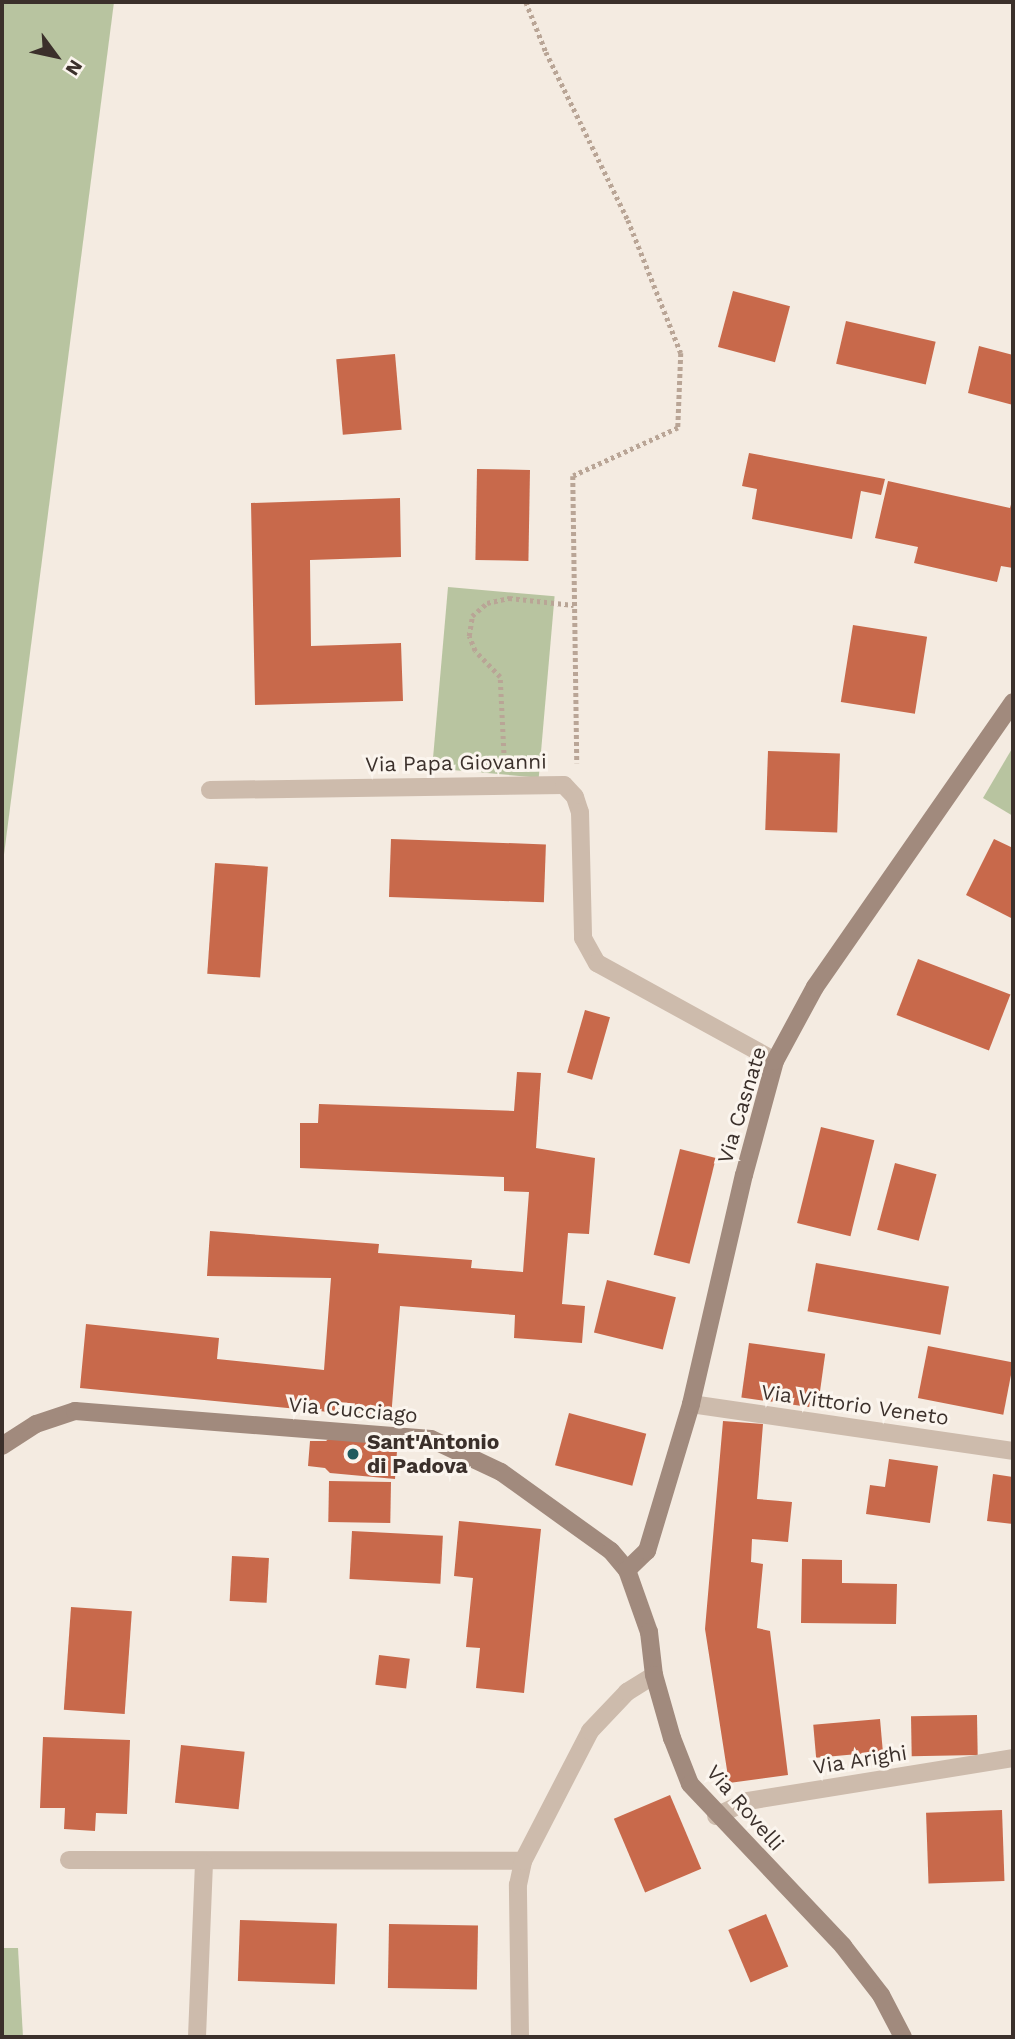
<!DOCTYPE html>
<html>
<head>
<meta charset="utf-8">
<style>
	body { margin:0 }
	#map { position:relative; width:1015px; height:2039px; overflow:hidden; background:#f4ebe1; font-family:"Work Sans",sans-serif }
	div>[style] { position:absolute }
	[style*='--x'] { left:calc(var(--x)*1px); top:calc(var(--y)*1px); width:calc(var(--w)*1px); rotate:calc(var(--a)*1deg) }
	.green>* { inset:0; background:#b8c4a0; transform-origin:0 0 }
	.building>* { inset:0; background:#c8694b; transform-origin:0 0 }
	.path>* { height:4.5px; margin-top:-2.25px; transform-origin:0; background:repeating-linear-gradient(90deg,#b9a596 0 3.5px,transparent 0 7px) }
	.street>* { height:18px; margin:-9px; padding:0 9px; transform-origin:9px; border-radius:9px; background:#cdbbac }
	.secondary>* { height:18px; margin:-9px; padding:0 9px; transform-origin:9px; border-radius:9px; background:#a18a7d }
	.dots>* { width:19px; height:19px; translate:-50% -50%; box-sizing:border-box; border:4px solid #fbf5ee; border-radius:50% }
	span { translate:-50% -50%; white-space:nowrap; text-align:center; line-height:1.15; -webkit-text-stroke:6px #fbf5ee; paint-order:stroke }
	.street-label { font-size:21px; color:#3b302b }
	.poi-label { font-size:21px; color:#3b302b; font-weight:700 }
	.left { translate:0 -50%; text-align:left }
	.frame { position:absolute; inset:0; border:4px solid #3b302b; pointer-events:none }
	.north { position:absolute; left:21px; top:21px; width:70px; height:70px; -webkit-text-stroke:5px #fbf5ee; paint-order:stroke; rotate:123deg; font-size:19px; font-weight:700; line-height:28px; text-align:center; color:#3b302b }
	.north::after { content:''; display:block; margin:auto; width:24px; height:32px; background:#3b302b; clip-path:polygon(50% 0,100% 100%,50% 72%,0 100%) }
</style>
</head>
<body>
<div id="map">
	<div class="green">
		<div style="clip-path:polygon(2px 2px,114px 2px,2px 870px)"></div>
		<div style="left:448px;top:587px;width:107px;height:182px;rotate:5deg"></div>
		<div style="clip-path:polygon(1013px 747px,1013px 816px,983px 798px)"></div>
		<div style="clip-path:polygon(2px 1948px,18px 1948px,23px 2037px,2px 2037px)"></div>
	</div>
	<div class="building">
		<div style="left:733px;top:291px;width:59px;height:58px;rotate:15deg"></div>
		<div style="left:846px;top:321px;width:92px;height:44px;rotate:13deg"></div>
		<div style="clip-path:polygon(979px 346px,1013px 355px,1013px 405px,968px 393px)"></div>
		<div style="left:395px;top:354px;width:76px;height:59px;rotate:85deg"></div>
		<div style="clip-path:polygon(749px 453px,885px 479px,881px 495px,861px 491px,852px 539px,752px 519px,757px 489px,742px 486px)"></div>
		<div style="left:477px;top:469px;width:53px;height:91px;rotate:1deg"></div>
		<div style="clip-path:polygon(888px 481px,1010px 508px,1013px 497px,1013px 568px,1001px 566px,997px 582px,914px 563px,918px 547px,875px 538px)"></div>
		<div style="clip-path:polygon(400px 498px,401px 557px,310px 560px,311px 646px,401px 643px,403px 701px,255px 705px,251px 503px)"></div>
		<div style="left:853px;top:625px;width:75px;height:78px;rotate:9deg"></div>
		<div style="left:768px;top:751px;width:72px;height:79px;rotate:2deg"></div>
		<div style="left:391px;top:839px;width:155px;height:58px;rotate:2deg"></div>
		<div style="clip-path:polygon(994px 839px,1013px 848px,1013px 919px,966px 895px)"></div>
		<div style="left:215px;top:863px;width:53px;height:111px;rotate:4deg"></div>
		<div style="left:918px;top:959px;width:99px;height:60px;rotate:21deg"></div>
		<div style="left:585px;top:1010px;width:26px;height:65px;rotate:16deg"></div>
		<div style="clip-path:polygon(517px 1072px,541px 1073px,536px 1148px,595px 1158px,589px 1234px,568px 1233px,562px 1304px,585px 1306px,582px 1343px,514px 1338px,515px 1315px,400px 1306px,391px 1418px,80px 1388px,86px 1324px,219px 1338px,217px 1359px,324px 1370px,331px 1278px,207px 1276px,210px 1231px,379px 1244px,378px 1253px,472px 1260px,471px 1268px,523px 1272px,529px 1192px,504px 1191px,504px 1177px,300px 1168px,300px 1123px,318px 1123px,319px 1104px,514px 1111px)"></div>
		<div style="left:821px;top:1127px;width:55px;height:99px;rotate:14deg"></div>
		<div style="left:680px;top:1149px;width:37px;height:109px;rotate:14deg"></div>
		<div style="left:895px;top:1163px;width:43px;height:69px;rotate:15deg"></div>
		<div style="left:816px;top:1263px;width:135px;height:49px;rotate:10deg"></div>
		<div style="left:607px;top:1280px;width:71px;height:54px;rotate:14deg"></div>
		<div style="left:749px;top:1343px;width:77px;height:55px;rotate:8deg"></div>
		<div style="left:928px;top:1346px;width:87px;height:53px;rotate:11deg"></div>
		<div style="left:569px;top:1413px;width:80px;height:54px;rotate:15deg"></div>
		<div style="clip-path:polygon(723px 1421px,763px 1424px,757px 1499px,792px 1502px,788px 1542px,752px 1539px,751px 1562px,763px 1564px,757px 1628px,770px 1631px,788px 1775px,729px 1783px,705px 1629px)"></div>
		<div style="clip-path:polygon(336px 1433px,398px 1437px,395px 1479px,330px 1473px,325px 1468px,308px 1466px,310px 1441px,326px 1441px)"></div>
		<div style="clip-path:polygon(889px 1459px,938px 1466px,930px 1523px,866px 1514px,870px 1485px,885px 1487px)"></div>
		<div style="clip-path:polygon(993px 1474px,1013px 1477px,1013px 1524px,987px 1521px)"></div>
		<div style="left:329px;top:1481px;width:62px;height:41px;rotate:1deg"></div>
		<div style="clip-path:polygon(459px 1521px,541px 1529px,524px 1693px,476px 1688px,480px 1648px,466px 1647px,473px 1578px,454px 1576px)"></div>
		<div style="left:352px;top:1531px;width:91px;height:48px;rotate:3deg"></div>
		<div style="left:232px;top:1556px;width:37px;height:45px;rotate:3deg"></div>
		<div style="clip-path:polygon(802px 1559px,842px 1560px,842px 1583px,897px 1584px,896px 1624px,801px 1623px)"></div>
		<div style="left:71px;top:1607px;width:61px;height:103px;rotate:4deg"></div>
		<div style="left:379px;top:1655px;width:31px;height:30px;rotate:7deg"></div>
		<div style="left:977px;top:1715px;width:40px;height:66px;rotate:89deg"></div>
		<div style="left:880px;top:1719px;width:33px;height:67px;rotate:85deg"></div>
		<div style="clip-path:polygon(43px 1737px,130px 1740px,127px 1814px,96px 1813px,95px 1831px,64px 1829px,65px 1808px,40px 1808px)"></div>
		<div style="left:181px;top:1745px;width:64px;height:58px;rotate:6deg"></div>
		<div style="left:670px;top:1795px;width:80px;height:61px;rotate:67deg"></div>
		<div style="left:1002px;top:1810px;width:71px;height:76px;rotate:88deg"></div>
		<div style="left:766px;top:1914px;width:57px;height:41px;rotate:67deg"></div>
		<div style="left:240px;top:1920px;width:97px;height:61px;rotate:2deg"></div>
		<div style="left:389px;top:1924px;width:89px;height:64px;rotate:1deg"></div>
	</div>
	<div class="path">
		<div style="--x:526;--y:2;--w:54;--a:68.2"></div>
		<div style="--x:546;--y:52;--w:187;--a:64"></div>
		<div style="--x:628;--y:220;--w:143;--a:68.3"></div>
		<div style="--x:681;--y:353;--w:75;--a:92.3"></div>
		<div style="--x:678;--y:428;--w:115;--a:155.4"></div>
		<div style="--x:573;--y:476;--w:287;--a:89.2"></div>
		<div style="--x:504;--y:760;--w:83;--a:-92.8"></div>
		<div style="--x:500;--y:677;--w:36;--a:-134"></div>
		<div style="--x:475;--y:651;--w:16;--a:-112"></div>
		<div style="--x:469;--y:636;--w:20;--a:-81"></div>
		<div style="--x:472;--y:616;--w:20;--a:-41"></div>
		<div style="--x:487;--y:603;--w:23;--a:-13"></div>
		<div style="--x:509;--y:598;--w:65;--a:6.1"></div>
	</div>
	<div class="street">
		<div style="--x:210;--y:790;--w:354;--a:-0.8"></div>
		<div style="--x:564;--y:785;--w:16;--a:47"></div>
		<div style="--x:575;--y:797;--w:16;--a:72"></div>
		<div style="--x:580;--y:812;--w:126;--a:88.6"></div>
		<div style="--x:583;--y:938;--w:29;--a:61"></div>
		<div style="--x:597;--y:963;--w:203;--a:28.8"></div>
		<div style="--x:691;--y:1404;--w:325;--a:8.3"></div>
		<div style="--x:716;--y:1816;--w:35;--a:-25"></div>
		<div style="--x:748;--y:1801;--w:268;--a:-9.2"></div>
		<div style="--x:69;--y:1860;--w:454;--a:0.1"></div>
		<div style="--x:197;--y:2037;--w:174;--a:-87.7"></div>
		<div style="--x:520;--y:2037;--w:152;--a:-90.8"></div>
		<div style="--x:518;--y:1885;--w:25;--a:-78"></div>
		<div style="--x:523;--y:1861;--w:146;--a:-62.7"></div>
		<div style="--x:590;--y:1731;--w:54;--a:-46.5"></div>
		<div style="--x:627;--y:1692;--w:32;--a:-32"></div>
	</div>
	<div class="secondary">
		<div style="--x:2;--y:1446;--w:40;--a:-32.9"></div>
		<div style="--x:36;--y:1424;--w:41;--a:-18.4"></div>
		<div style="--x:75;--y:1411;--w:357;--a:4.5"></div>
		<div style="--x:431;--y:1439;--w:77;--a:25.2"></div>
		<div style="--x:501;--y:1472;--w:135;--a:35.7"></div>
		<div style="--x:611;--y:1551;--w:25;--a:50"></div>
		<div style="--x:627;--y:1570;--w:66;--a:70.5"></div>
		<div style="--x:649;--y:1632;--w:43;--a:83.4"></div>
		<div style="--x:654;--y:1675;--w:66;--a:74.1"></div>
		<div style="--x:672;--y:1738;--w:49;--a:68.6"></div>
		<div style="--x:690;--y:1784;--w:223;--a:46.6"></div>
		<div style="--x:843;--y:1946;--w:62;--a:52.2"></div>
		<div style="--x:881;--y:1995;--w:47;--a:62.4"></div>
		<div style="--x:627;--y:1570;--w:28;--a:-44"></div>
		<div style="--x:647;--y:1551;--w:153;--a:-73.3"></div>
		<div style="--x:691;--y:1404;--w:235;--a:-77"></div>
		<div style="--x:744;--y:1175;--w:118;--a:-74.8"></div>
		<div style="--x:775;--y:1061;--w:84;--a:-61.6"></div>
		<div style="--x:815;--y:987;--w:347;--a:-55.2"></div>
	</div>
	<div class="dots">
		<div style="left:353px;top:1454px;background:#1f5a5e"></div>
	</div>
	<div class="street-label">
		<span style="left:456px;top:763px;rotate:-1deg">Via Papa Giovanni</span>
		<span style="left:742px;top:1105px;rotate:-73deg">Via Casnate</span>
		<span style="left:855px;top:1405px;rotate:8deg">Via Vittorio Veneto</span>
		<span style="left:353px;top:1410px;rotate:5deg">Via Cucciago</span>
		<span style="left:860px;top:1760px;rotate:-9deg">Via Arighi</span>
		<span style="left:745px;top:1808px;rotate:49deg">Via Rovelli</span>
	</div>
	<div class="poi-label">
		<span class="left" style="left:367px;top:1454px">Sant'Antonio<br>di Padova</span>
	</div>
	<div class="frame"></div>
	<div class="north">N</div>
</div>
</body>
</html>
